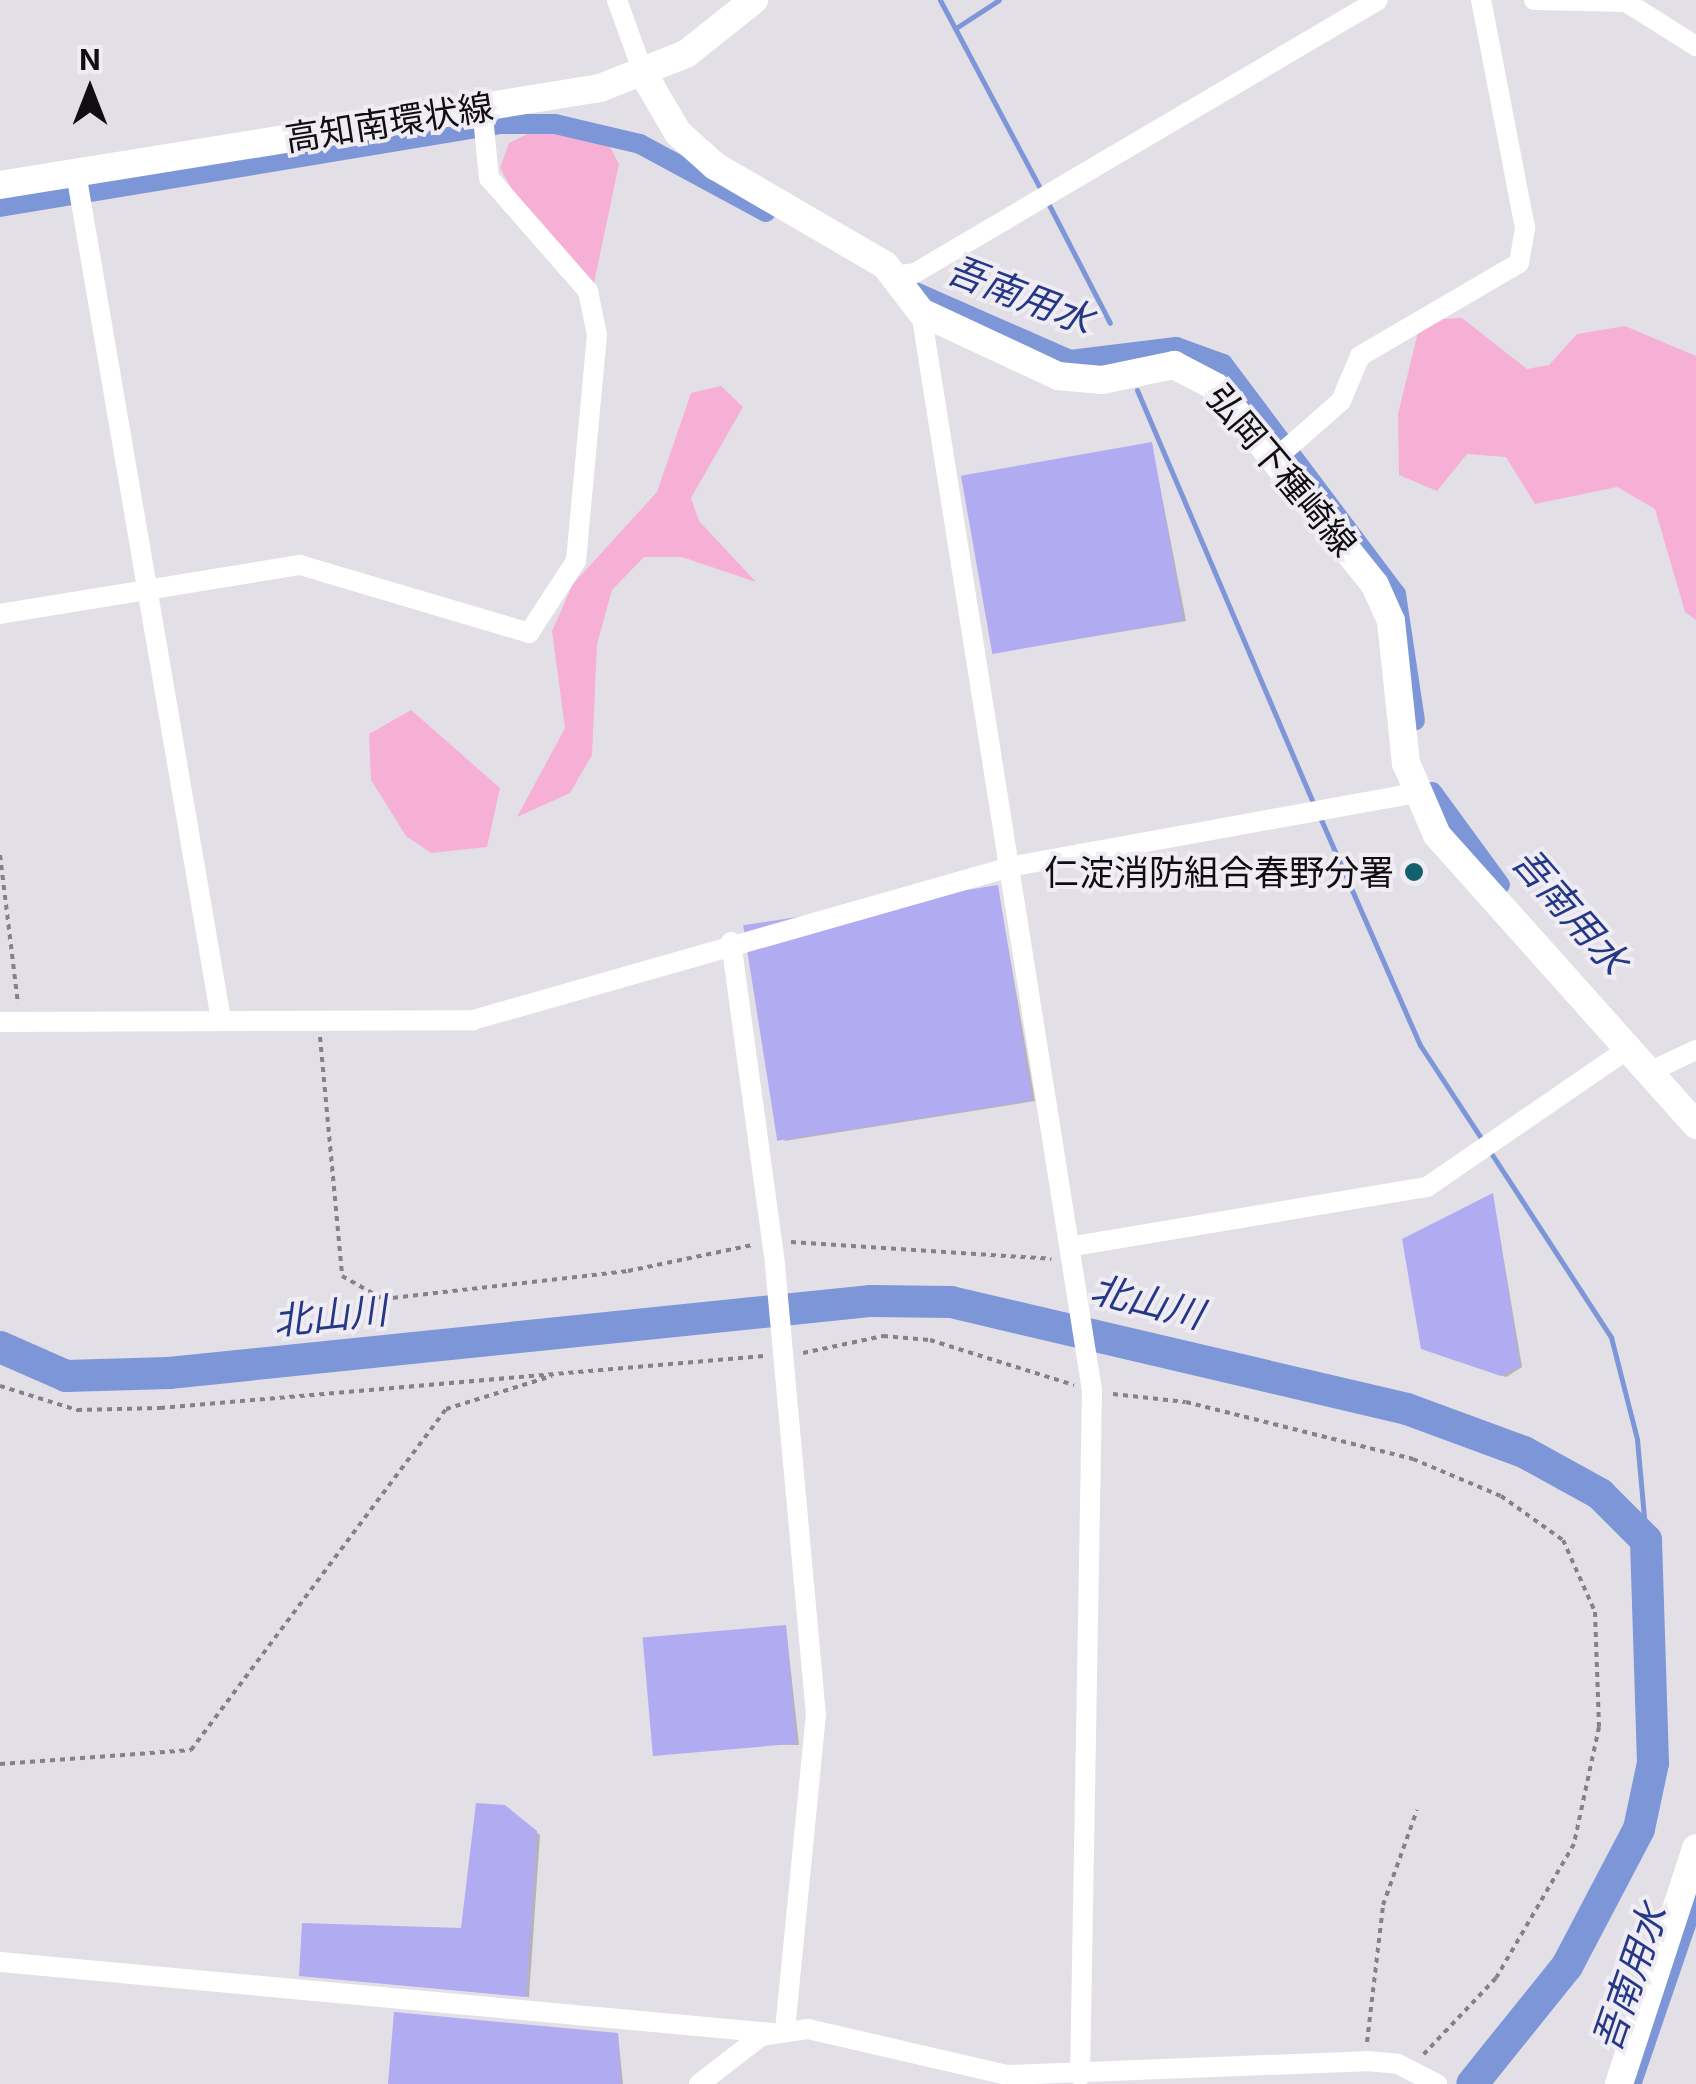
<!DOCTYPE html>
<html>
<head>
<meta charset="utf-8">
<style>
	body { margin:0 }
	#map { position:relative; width:1696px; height:2084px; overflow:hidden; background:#e3dfe7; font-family:Inter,"Noto Sans JP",sans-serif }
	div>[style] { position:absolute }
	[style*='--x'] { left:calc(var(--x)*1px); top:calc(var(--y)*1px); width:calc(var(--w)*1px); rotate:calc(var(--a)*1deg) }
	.green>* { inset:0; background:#f6b0d5 }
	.shadow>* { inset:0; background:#0003 }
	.stream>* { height:5px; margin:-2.5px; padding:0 2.5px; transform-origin:2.5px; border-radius:2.5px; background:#7d96d8 }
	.canal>* { height:20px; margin:-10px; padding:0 10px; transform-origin:10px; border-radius:10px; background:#7d96d8 }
	.river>* { height:32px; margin:-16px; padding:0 16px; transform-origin:16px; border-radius:16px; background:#7d96d8 }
	.building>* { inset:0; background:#b1abf2; transform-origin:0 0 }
	.path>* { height:4px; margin-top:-2px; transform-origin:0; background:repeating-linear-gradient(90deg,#848187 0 5px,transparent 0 10px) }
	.minor>* { height:20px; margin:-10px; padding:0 10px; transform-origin:10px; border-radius:10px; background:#fff }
	.major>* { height:28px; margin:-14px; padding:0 14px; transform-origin:14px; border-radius:14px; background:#fff }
	.dots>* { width:28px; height:28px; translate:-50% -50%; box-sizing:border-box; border:5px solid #f0ecf4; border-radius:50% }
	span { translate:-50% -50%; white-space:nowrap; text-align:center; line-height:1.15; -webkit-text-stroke:8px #f0ecf4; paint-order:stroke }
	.street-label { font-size:35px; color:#100e11 }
	.poi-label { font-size:35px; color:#100e11 }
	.right { translate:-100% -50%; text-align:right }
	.water-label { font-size:38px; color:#243886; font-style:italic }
	.north { position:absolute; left:40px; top:40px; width:100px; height:100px; -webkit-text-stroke:8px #f0ecf4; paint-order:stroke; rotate:0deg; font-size:28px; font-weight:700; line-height:40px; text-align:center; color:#100e11 }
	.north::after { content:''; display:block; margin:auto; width:35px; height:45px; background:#100e11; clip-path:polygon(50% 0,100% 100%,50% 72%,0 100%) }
</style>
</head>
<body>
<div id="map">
	<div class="green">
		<div style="clip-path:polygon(549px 123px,603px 134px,619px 164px,594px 283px,534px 229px,500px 168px,509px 143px)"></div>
		<div style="clip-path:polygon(1462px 318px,1527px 369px,1549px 365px,1577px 334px,1625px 326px,1696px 356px,1696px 620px,1685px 612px,1655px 509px,1617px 487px,1535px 504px,1506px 457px,1467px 454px,1437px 491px,1399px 475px,1398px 414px,1421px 320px)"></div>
		<div style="clip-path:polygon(721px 386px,743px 407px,691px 498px,699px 521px,756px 582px,682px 557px,644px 557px,612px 590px,597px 644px,592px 755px,570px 793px,517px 817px,565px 728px,552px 631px,573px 584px,657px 492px,691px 393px)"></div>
		<div style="clip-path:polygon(411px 710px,500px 788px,487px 847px,431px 853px,406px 836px,371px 780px,369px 734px)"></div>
	</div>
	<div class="shadow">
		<div style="clip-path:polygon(1152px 445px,1186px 621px,993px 653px)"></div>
		<div style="clip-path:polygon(998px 888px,1035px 1101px,784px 1141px)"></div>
		<div style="clip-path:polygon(1493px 1196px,1522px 1367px,1506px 1377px,1428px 1350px)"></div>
		<div style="clip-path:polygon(786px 1627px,799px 1745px,656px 1742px)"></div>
		<div style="clip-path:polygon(508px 1810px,540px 1835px,529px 1997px,306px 1976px,463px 1931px)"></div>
		<div style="clip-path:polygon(618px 2035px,623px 2084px,390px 2084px)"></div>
	</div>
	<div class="stream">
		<div style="--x:940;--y:0;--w:217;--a:62"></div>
		<div style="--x:956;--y:28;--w:51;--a:-33.1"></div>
		<div style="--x:1047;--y:201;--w:137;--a:62.7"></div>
		<div style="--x:1137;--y:390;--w:451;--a:66.9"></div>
		<div style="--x:1319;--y:815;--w:251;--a:66.3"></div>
		<div style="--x:1420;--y:1045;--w:118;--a:56.7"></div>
		<div style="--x:1491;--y:1153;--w:220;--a:56.9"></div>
		<div style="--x:1611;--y:1337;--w:105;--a:75.7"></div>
		<div style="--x:1637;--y:1439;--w:101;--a:84.9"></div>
	</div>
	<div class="canal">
		<div style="--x:0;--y:207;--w:508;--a:-9.41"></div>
		<div style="--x:501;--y:124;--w:54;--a:0"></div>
		<div style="--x:555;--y:124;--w:87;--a:13.2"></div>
		<div style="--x:640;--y:144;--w:143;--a:28.4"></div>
		<div style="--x:906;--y:288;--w:179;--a:23.7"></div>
		<div style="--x:1070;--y:360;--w:107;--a:-7"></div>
		<div style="--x:1176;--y:347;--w:50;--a:19.9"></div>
		<div style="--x:1223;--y:364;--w:288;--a:53.1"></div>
		<div style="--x:1396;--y:594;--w:128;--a:81.5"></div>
		<div style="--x:1432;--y:792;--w:115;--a:53.8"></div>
		<div style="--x:1632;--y:2082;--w:198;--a:-71.1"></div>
	</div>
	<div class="river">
		<div style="--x:0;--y:1347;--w:72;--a:23.7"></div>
		<div style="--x:66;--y:1376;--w:103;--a:-1.7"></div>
		<div style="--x:169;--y:1373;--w:706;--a:-5.86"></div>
		<div style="--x:871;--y:1301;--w:80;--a:0.7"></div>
		<div style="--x:951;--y:1302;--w:468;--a:13.2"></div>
		<div style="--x:1407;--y:1409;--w:125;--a:20.2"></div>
		<div style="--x:1524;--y:1452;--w:87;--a:28.9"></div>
		<div style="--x:1600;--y:1494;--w:65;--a:45"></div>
		<div style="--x:1646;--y:1540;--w:223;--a:88.2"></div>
		<div style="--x:1653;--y:1763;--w:67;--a:102"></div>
		<div style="--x:1639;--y:1829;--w:155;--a:117.7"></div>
		<div style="--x:1567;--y:1966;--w:151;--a:128.8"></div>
	</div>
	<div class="building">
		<div style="left:1152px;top:442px;width:181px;height:194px;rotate:80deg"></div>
		<div style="left:998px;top:885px;width:218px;height:258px;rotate:81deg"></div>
		<div style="clip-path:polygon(1493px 1193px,1520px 1366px,1501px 1376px,1421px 1349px,1402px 1239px)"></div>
		<div style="left:786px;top:1625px;width:119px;height:144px;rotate:85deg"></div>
		<div style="clip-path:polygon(476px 1803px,505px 1805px,537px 1831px,526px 1997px,299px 1976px,302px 1923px,461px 1928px)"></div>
		<div style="clip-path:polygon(394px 2012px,618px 2033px,621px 2084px,388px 2084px)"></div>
	</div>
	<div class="path">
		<div style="--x:0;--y:855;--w:150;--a:83.1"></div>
		<div style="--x:320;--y:1037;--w:240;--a:84.7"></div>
		<div style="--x:342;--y:1276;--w:47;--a:29.3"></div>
		<div style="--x:383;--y:1299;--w:247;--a:-6.5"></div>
		<div style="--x:628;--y:1271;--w:127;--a:-11.8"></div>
		<div style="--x:791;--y:1242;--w:261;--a:3.7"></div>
		<div style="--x:803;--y:1353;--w:82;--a:-12"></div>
		<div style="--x:883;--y:1336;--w:47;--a:4.9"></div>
		<div style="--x:930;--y:1340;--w:151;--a:17.4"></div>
		<div style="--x:0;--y:1386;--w:81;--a:17.3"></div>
		<div style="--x:77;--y:1410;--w:83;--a:-1.4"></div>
		<div style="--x:160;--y:1408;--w:606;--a:-4.92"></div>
		<div style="--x:1113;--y:1394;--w:73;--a:6.3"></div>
		<div style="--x:1186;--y:1402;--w:234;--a:14.1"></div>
		<div style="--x:1413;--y:1459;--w:95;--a:22.8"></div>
		<div style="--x:1501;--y:1496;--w:76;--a:35.4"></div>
		<div style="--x:1563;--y:1540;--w:79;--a:66"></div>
		<div style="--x:1595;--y:1612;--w:115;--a:88"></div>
		<div style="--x:1599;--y:1727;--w:120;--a:102.1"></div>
		<div style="--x:1574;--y:1844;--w:155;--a:120.2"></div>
		<div style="--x:1496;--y:1978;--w:108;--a:133.5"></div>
		<div style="--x:0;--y:1764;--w:192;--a:-4.2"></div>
		<div style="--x:191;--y:1750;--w:426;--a:-53.2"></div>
		<div style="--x:446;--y:1409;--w:111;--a:-17.3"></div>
		<div style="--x:1367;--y:2042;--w:138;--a:-83.3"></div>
		<div style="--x:1383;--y:1905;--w:101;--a:-70.3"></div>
	</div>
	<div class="minor">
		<div style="--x:617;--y:0;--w:80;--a:70.2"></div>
		<div style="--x:1534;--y:0;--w:92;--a:1.2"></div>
		<div style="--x:1626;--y:2;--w:83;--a:32.2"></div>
		<div style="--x:76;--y:173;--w:853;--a:80.28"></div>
		<div style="--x:892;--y:276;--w:23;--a:-7"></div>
		<div style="--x:915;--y:273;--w:537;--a:-30.52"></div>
		<div style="--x:921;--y:312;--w:1092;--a:80.99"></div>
		<div style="--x:1092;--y:1391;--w:685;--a:91"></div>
		<div style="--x:1275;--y:459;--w:88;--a:-41.3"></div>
		<div style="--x:1341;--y:401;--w:49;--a:-67.1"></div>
		<div style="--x:1360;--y:356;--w:184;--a:-30.3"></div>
		<div style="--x:1519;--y:263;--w:36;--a:-80"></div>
		<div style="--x:1525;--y:228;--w:232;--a:-100.9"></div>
		<div style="--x:0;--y:614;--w:304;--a:-9.3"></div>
		<div style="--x:300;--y:565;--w:239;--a:16.5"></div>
		<div style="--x:529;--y:633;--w:86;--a:-56.9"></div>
		<div style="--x:576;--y:561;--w:227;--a:-84.7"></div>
		<div style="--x:597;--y:335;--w:45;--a:-101.6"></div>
		<div style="--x:588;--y:291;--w:150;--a:-131.2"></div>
		<div style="--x:489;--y:178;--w:71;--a:-95.6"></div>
		<div style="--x:731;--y:942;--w:326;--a:82.2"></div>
		<div style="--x:775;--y:1265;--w:451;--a:84.8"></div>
		<div style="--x:816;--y:1714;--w:319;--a:95.6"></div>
		<div style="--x:0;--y:1022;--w:473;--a:-0.2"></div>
		<div style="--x:473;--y:1020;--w:562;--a:-15.89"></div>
		<div style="--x:1014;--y:866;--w:409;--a:-10.3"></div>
		<div style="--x:1647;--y:1073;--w:54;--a:-25.1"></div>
		<div style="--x:1074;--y:1246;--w:358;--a:-9.5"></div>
		<div style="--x:1427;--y:1187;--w:240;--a:-34.5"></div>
		<div style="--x:0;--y:1962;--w:776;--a:5.25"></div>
		<div style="--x:699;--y:2084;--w:78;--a:-37.7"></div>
		<div style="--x:761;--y:2036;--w:48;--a:-8.5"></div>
		<div style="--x:808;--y:2029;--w:204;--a:13"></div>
		<div style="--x:1007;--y:2075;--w:359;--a:-2.2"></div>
		<div style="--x:1366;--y:2061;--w:32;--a:5"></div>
		<div style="--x:1398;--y:2064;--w:44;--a:27.1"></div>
	</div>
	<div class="major">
		<div style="--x:644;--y:75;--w:67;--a:59.6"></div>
		<div style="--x:678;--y:133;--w:50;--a:41.7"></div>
		<div style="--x:715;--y:166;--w:197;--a:30.2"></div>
		<div style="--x:885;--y:265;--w:59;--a:52.5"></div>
		<div style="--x:921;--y:312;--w:151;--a:25"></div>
		<div style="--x:1058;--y:376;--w:44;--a:5.2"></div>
		<div style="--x:1102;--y:380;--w:74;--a:-11.8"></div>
		<div style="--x:1174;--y:365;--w:47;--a:27.6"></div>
		<div style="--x:1216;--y:387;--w:254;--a:51.2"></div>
		<div style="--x:1375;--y:585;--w:39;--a:66"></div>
		<div style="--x:1391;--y:621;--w:143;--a:84"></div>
		<div style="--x:1406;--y:763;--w:78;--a:66.7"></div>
		<div style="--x:1437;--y:835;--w:389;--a:48.2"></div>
		<div style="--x:0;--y:185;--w:608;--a:-9.18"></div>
		<div style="--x:600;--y:88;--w:92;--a:-21.6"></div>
		<div style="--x:686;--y:54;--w:87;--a:-38.5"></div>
		<div style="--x:1619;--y:2084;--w:248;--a:-71.9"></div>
	</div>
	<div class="dots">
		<div style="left:1414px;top:872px;background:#14616c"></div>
	</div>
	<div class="street-label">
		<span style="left:389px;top:122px;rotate:-9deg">高知南環状線</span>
		<span style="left:1282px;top:470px;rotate:50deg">弘岡下種崎線</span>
	</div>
	<div class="poi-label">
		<span class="right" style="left:1394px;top:872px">仁淀消防組合春野分署</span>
	</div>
	<div class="water-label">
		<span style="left:1020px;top:295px;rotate:21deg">吾南用水</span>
		<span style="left:1570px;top:911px;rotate:49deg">吾南用水</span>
		<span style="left:1147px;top:1302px;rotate:14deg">北山川</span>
		<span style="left:330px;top:1316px;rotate:-6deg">北山川</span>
		<span style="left:1630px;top:1978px;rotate:-71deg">吾南用水</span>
	</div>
	<div class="north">N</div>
</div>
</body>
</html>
